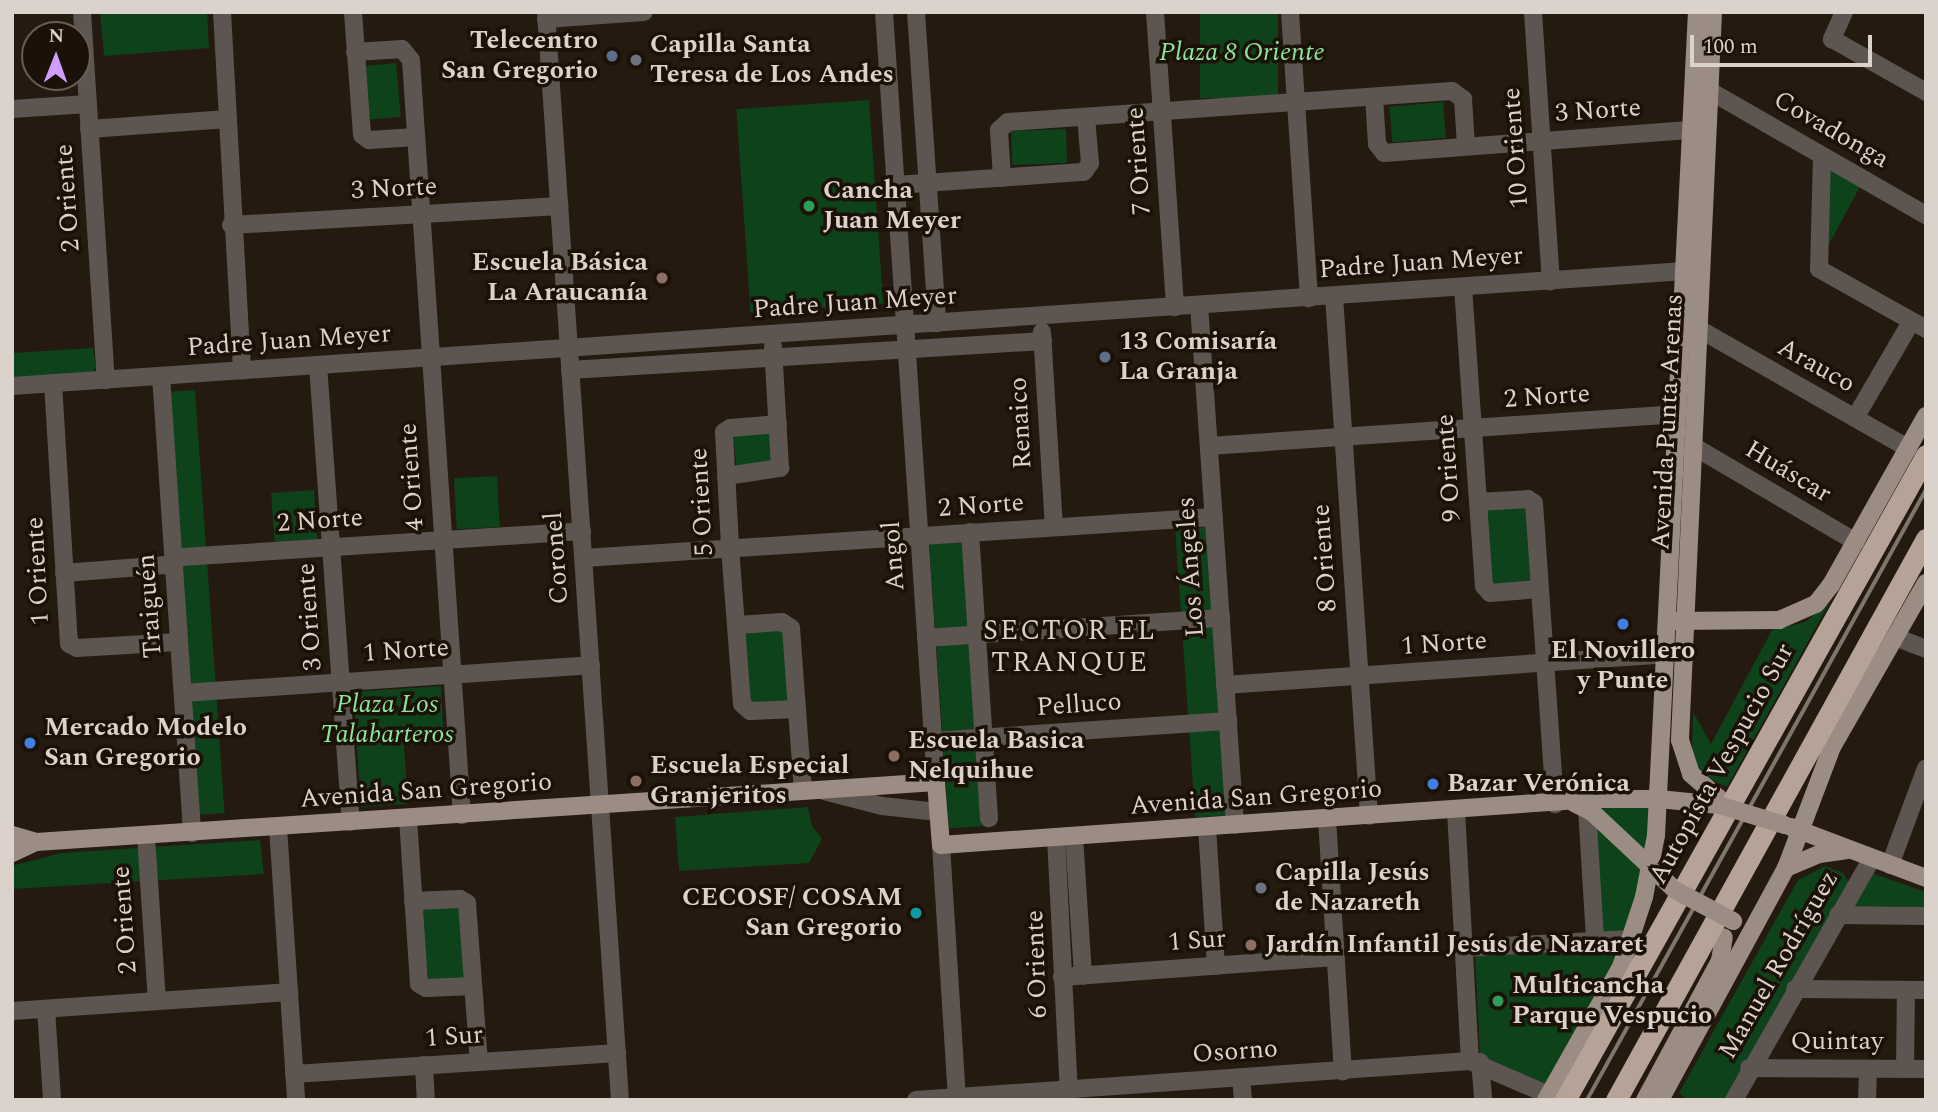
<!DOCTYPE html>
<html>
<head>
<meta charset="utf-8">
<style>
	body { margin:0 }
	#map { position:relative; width:1938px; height:1112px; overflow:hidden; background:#251a0f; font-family:Spectral,serif }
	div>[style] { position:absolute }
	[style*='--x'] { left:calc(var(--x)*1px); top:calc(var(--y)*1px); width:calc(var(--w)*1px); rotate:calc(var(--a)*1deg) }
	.green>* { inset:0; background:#0d421b; transform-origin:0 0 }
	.minor>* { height:18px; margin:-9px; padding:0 9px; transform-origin:9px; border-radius:9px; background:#5c5550 }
	.major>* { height:18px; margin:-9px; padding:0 9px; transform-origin:9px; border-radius:9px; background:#9c8d84 }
	.highway>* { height:21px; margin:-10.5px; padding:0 10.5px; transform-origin:10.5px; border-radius:10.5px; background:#b6a398 }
	.rail>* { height:3.5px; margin:-1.75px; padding:0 1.75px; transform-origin:1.75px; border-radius:1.75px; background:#7f756c }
	.major-bridge>* { height:18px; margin:-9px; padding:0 9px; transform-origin:9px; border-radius:9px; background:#9c8d84 }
	.dots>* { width:19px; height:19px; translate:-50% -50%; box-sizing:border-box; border:4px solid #1c1106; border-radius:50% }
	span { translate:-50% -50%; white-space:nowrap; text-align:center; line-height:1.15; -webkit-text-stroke:7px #1c1106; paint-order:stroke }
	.poi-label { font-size:26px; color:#dad2cb; font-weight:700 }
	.right { translate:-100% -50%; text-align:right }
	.left { translate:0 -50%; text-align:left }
	.park-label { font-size:26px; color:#8be59a; font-style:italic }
	.street-label { font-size:26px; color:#dad2cb }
	.neighbourhood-label { font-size:28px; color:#dad2cb; letter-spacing:2px }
	.frame { position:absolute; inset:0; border:14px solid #dad2cb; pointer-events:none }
	.north { position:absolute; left:21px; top:21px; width:70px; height:70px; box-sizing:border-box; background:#1c1106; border:2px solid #685e55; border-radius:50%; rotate:1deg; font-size:19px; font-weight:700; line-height:28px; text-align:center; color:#dad2cb }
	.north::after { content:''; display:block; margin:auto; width:24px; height:32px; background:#d19dfe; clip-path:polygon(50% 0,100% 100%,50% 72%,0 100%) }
	.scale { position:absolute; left:1690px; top:35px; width:182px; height:32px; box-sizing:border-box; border:4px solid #dad2cb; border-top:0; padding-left:9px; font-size:21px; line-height:24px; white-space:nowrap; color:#dad2cb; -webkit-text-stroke:5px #1c1106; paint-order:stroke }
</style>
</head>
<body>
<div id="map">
	<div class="green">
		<div style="clip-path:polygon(100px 12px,207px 12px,209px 48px,104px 56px)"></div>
		<div style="left:1200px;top:12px;width:78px;height:86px"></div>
		<div style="left:396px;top:63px;width:54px;height:33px;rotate:85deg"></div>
		<div style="left:869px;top:100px;width:204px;height:133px;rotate:86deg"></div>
		<div style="left:1443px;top:102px;width:36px;height:54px;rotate:85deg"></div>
		<div style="left:1066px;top:129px;width:34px;height:55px;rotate:88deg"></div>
		<div style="clip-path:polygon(1827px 166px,1861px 185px,1828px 246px)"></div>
		<div style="clip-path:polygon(93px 348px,96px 368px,91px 375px,12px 381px,12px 353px)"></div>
		<div style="left:195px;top:390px;width:424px;height:26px;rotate:86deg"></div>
		<div style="left:773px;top:429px;width:37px;height:40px;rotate:85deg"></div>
		<div style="left:497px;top:476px;width:51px;height:43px;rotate:87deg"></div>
		<div style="left:314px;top:490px;width:51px;height:43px;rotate:86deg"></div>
		<div style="left:1529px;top:506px;width:78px;height:46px;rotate:88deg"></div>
		<div style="left:1208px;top:527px;width:289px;height:33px;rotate:86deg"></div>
		<div style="left:976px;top:541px;width:285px;height:47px;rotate:86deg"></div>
		<div style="clip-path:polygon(1830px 602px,1727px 787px,1703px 776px,1692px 758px,1693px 712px,1711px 744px,1772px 630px,1805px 622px)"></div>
		<div style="left:785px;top:627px;width:76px;height:41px;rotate:88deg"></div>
		<div style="clip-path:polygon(441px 686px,444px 742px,404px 745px,408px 804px,361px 807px,353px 692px)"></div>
		<div style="clip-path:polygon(1592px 801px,1651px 806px,1649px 854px)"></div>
		<div style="clip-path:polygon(808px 807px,812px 826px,822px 839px,809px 863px,679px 871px,675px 817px)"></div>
		<div style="clip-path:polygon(1593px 822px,1639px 865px,1643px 878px,1626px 937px,1600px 937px)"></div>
		<div style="clip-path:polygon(260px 840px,264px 874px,12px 889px,12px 866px,61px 853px)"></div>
		<div style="clip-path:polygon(1825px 866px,1843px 873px,1849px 882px,1724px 1100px,1687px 1100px,1679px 1093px,1798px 880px)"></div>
		<div style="clip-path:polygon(1872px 873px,1926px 892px,1926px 907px,1854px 906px)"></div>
		<div style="left:459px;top:902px;width:78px;height:40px;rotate:83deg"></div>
		<div style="clip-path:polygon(1599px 942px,1621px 949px,1546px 1084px,1480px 1056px,1475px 954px)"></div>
	</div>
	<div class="minor">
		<div style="--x:82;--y:12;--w:369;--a:86.3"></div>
		<div style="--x:222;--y:12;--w:359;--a:86.8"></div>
		<div style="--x:353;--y:12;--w:123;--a:85.8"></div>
		<div style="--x:362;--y:135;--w:9;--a:36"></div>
		<div style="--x:369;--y:140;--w:47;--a:-3.7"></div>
		<div style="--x:546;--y:12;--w:1091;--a:86.11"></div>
		<div style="--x:884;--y:12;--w:772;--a:86.14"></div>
		<div style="--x:916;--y:12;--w:312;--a:86.1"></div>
		<div style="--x:1155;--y:12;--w:296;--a:86.1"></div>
		<div style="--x:1290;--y:12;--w:287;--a:86.2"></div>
		<div style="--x:1533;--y:12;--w:270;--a:86.2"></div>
		<div style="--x:1844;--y:12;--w:30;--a:114"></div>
		<div style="--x:1832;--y:39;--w:108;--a:29.4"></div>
		<div style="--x:546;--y:19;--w:98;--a:-4.1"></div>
		<div style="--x:355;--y:52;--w:47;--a:-3.7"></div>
		<div style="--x:402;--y:49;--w:14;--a:51"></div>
		<div style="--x:411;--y:60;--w:757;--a:86.14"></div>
		<div style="--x:1710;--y:91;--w:249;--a:29.9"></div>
		<div style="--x:1374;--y:97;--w:47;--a:86.3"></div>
		<div style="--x:1377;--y:144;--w:11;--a:52"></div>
		<div style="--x:1384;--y:153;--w:309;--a:-4.3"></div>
		<div style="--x:12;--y:109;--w:76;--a:-3.8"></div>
		<div style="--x:89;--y:129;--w:139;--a:-4.1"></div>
		<div style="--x:1822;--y:156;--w:113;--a:91.5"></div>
		<div style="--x:1819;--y:269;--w:123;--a:29.3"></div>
		<div style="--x:1002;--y:178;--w:48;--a:-93.6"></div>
		<div style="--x:999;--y:130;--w:12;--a:-42"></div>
		<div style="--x:1008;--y:122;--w:445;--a:-4"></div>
		<div style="--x:1452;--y:91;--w:14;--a:36"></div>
		<div style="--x:1463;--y:99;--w:47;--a:86.3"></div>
		<div style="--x:896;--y:185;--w:188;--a:-4"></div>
		<div style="--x:1084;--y:172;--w:11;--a:-56"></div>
		<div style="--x:1090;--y:163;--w:46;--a:-95"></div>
		<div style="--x:231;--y:225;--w:329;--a:-3.3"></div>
		<div style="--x:1463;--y:287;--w:300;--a:86"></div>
		<div style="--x:1484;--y:586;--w:9;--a:49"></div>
		<div style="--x:1490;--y:593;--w:50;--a:-4.6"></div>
		<div style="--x:1334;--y:296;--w:521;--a:86.15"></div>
		<div style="--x:1199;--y:305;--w:521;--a:86.04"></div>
		<div style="--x:1699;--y:329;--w:241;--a:29.7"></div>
		<div style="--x:1042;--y:332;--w:195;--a:86.5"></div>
		<div style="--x:318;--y:365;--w:458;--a:85.9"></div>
		<div style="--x:570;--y:370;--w:474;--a:-3.5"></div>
		<div style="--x:161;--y:376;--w:458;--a:86.1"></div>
		<div style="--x:53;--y:383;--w:261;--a:86.5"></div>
		<div style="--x:69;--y:644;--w:9;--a:27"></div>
		<div style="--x:77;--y:648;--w:102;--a:-3.4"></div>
		<div style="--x:12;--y:386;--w:1691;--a:-3.93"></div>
		<div style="--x:1855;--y:418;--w:111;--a:-59.7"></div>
		<div style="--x:778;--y:424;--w:48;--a:175.2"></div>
		<div style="--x:730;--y:428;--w:7;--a:146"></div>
		<div style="--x:724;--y:432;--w:116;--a:87"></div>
		<div style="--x:730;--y:548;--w:156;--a:85.6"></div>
		<div style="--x:742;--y:704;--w:11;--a:41"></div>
		<div style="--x:750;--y:711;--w:47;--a:-2.4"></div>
		<div style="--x:1209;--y:446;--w:471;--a:-3.9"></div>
		<div style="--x:1693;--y:446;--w:189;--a:30.5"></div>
		<div style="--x:726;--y:476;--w:55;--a:-8.4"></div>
		<div style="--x:780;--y:468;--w:122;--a:-93.3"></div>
		<div style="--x:1478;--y:502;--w:50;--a:-3.4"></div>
		<div style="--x:1528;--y:499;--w:7;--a:34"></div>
		<div style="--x:1534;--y:503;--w:302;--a:86"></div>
		<div style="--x:970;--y:532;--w:287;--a:86.2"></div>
		<div style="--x:584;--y:558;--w:631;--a:-3.72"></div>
		<div style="--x:64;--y:573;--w:102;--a:-4.5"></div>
		<div style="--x:166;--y:565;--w:18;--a:-27"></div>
		<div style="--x:182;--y:557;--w:401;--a:-3.7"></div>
		<div style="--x:736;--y:625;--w:46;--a:-3.7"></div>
		<div style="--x:782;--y:622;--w:11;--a:34"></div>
		<div style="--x:791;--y:628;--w:163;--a:85.8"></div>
		<div style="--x:1895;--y:637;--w:33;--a:21"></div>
		<div style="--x:926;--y:638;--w:296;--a:-3.9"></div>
		<div style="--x:1225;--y:685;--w:442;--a:-4"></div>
		<div style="--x:183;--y:693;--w:409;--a:-3.9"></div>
		<div style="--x:933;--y:741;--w:296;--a:-3.9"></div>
		<div style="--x:824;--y:791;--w:60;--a:14.5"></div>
		<div style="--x:882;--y:806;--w:56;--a:6.1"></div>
		<div style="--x:1587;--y:808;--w:130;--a:86.5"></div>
		<div style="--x:1456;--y:811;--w:250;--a:86.8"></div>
		<div style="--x:408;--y:818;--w:166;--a:86.2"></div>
		<div style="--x:419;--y:984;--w:8;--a:30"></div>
		<div style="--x:426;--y:988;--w:47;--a:-2.4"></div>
		<div style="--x:1327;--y:819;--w:253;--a:86.4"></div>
		<div style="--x:278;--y:827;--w:274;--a:86.2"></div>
		<div style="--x:1207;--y:827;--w:139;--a:86.3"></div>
		<div style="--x:146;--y:836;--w:165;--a:86.2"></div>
		<div style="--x:1074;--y:836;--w:140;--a:86.3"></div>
		<div style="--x:1056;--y:837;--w:253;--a:87.1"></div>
		<div style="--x:941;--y:845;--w:253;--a:86.4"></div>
		<div style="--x:1890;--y:865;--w:103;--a:-69.6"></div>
		<div style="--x:413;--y:901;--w:47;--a:-2.4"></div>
		<div style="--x:460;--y:899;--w:8;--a:30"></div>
		<div style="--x:467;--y:903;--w:159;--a:85.7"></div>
		<div style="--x:1838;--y:915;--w:88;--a:0.7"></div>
		<div style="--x:1464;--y:948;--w:167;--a:-3.1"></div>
		<div style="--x:1062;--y:977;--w:274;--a:-4.2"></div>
		<div style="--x:1795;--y:989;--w:131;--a:0.4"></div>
		<div style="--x:46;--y:1009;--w:91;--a:86.2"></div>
		<div style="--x:12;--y:1011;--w:278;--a:-3.9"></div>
		<div style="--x:1480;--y:1062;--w:38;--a:85"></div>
		<div style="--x:424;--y:1065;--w:35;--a:87"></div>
		<div style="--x:1749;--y:1068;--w:177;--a:0.3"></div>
		<div style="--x:1905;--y:1069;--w:79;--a:-89.3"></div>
		<div style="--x:294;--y:1074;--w:324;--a:-3.7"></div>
		<div style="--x:1241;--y:1077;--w:23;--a:85"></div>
		<div style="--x:916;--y:1100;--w:555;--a:-4.03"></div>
		<div style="--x:1470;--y:1061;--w:86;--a:23.3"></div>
		<div style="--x:1734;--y:1100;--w:279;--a:-60.3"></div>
		<div style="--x:1867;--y:1100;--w:31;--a:-88"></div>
	</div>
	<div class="major">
		<div style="--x:1713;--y:12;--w:729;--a:92.6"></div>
		<div style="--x:1680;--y:740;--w:36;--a:72"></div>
		<div style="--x:1691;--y:774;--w:40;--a:41"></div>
		<div style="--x:1674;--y:621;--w:105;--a:-0.5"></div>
		<div style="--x:1779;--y:620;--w:40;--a:-23.4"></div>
		<div style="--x:1816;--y:604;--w:24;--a:-52"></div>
		<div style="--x:1831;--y:585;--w:194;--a:-60.7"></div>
		<div style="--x:1574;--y:803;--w:20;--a:27"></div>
		<div style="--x:1592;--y:812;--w:114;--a:43.2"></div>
		<div style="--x:1791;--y:827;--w:144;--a:20.7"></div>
		<div style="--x:12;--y:835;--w:25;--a:16"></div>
		<div style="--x:12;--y:853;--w:26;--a:-25"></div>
		<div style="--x:36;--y:842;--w:902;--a:-3.81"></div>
		<div style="--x:936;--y:782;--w:63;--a:85.5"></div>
		<div style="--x:941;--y:845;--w:654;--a:-4.04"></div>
		<div style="--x:1593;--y:799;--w:66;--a:0"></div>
		<div style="--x:1659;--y:799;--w:60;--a:5.7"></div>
		<div style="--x:1786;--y:868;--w:36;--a:-23"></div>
		<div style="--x:1819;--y:854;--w:27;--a:-8"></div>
		<div style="--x:1546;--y:1100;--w:153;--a:-60.6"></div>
		<div style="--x:1621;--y:967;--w:74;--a:-71.8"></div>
		<div style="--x:1644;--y:897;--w:63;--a:-79"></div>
		<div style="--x:1656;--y:835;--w:824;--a:-87.15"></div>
		<div style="--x:1645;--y:1100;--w:158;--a:-61.7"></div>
		<div style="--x:1720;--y:961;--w:24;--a:-81"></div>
		<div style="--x:1660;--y:1100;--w:264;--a:-61.5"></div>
		<div style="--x:1786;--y:868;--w:129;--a:-69.2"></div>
		<div style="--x:1832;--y:747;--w:189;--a:-60.2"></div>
	</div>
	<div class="highway">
		<div style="--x:1565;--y:1100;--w:739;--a:-60.76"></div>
		<div style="--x:1616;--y:1100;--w:641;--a:-61.08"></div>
	</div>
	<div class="rail">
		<div style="--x:1587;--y:1100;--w:698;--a:-60.94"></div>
	</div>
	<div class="major-bridge">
		<div style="--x:1719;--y:805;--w:69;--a:16.9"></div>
		<div style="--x:1675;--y:890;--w:66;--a:28.1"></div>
	</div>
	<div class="dots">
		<div style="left:612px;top:56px;background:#5c6f8a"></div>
		<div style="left:636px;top:60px;background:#6b7280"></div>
		<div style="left:809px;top:206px;background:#2e9e5b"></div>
		<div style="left:662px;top:278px;background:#8d6e63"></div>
		<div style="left:1105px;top:357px;background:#5c6f8a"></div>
		<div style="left:1623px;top:624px;background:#3f7fe0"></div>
		<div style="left:30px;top:743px;background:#3f7fe0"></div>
		<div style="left:894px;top:756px;background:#8d6e63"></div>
		<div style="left:636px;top:781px;background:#8d6e63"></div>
		<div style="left:1433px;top:784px;background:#3f7fe0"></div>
		<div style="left:1261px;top:888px;background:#6b7280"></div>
		<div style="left:916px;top:913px;background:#0f9aa8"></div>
		<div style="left:1251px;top:945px;background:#8d6e63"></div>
		<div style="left:1498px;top:1001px;background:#2e9e5b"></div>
	</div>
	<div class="poi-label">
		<span class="right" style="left:598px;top:56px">Telecentro<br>San Gregorio</span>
		<span class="left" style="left:650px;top:60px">Capilla Santa<br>Teresa de Los Andes</span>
		<span class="left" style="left:823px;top:206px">Cancha<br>Juan Meyer</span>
		<span class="right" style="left:648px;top:278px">Escuela Básica<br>La Araucanía</span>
		<span class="left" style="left:1119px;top:357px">13 Comisaría<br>La Granja</span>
		<span style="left:1623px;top:666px">El Novillero<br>y Punte</span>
		<span class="left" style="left:44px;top:743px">Mercado Modelo<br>San Gregorio</span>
		<span class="left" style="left:908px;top:756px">Escuela Basica<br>Nelquihue</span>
		<span class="left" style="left:650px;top:781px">Escuela Especial<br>Granjeritos</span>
		<span class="left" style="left:1447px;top:784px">Bazar Verónica</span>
		<span class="left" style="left:1275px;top:888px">Capilla Jesús<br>de Nazareth</span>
		<span class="right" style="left:902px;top:913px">CECOSF/ COSAM<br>San Gregorio</span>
		<span class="left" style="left:1265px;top:945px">Jardín Infantil Jesús de Nazaret</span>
		<span class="left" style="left:1512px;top:1001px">Multicancha<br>Parque Vespucio</span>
	</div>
	<div class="park-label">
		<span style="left:1242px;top:53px">Plaza 8 Oriente</span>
		<span style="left:387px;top:720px">Plaza Los<br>Talabarteros</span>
	</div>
	<div class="street-label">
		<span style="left:1598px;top:111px;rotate:-4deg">3 Norte</span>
		<span style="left:1831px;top:130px;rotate:30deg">Covadonga</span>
		<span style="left:1516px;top:148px;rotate:-94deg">10 Oriente</span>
		<span style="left:1139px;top:161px;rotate:-94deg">7 Oriente</span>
		<span style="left:394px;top:189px;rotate:-3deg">3 Norte</span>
		<span style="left:68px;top:198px;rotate:-94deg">2 Oriente</span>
		<span style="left:1421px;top:263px;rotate:-4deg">Padre Juan Meyer</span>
		<span style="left:855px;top:303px;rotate:-4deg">Padre Juan Meyer</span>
		<span style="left:289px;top:341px;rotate:-4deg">Padre Juan Meyer</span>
		<span style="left:1816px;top:366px;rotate:29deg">Arauco</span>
		<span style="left:1547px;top:397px;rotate:-4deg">2 Norte</span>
		<span style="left:1668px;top:422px;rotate:-87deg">Avenida Punta Arenas</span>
		<span style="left:1021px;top:423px;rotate:-93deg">Renaico</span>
		<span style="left:1449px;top:468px;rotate:-94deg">9 Oriente</span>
		<span style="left:1788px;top:472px;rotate:31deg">Huáscar</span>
		<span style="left:412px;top:477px;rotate:-94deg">4 Oriente</span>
		<span style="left:702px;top:502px;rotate:-93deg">5 Oriente</span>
		<span style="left:981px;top:506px;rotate:-4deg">2 Norte</span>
		<span style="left:320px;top:521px;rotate:-4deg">2 Norte</span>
		<span style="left:894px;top:556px;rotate:-94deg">Angol</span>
		<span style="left:557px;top:558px;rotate:-94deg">Coronel</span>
		<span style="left:1325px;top:558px;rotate:-94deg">8 Oriente</span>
		<span style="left:1191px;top:567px;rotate:-94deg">Los Ángeles</span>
		<span style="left:38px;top:571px;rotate:-93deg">1 Oriente</span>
		<span style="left:150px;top:606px;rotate:-94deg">Traiguén</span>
		<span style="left:310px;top:617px;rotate:-94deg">3 Oriente</span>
		<span style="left:1444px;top:644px;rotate:-4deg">1 Norte</span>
		<span style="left:406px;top:651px;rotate:-4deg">1 Norte</span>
		<span style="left:1079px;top:705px;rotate:-4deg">Pelluco</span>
		<span style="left:1722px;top:764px;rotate:-61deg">Autopista Vespucio Sur</span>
		<span style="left:426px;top:791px;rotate:-4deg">Avenida San Gregorio</span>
		<span style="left:1256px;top:798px;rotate:-4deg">Avenida San Gregorio</span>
		<span style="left:125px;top:920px;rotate:-94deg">2 Oriente</span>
		<span style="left:1197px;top:941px;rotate:-4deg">1 Sur</span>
		<span style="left:1037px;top:964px;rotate:-92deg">6 Oriente</span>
		<span style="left:1779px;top:965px;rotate:-60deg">Manuel Rodríguez</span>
		<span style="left:454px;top:1037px;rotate:-4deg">1 Sur</span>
		<span style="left:1837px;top:1042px">Quintay</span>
		<span style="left:1235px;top:1052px;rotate:-4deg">Osorno</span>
	</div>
	<div class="neighbourhood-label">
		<span style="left:1070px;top:647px">SECTOR EL<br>TRANQUE</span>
	</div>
	<div class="frame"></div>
	<div class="north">N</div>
	<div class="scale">100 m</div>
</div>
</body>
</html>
